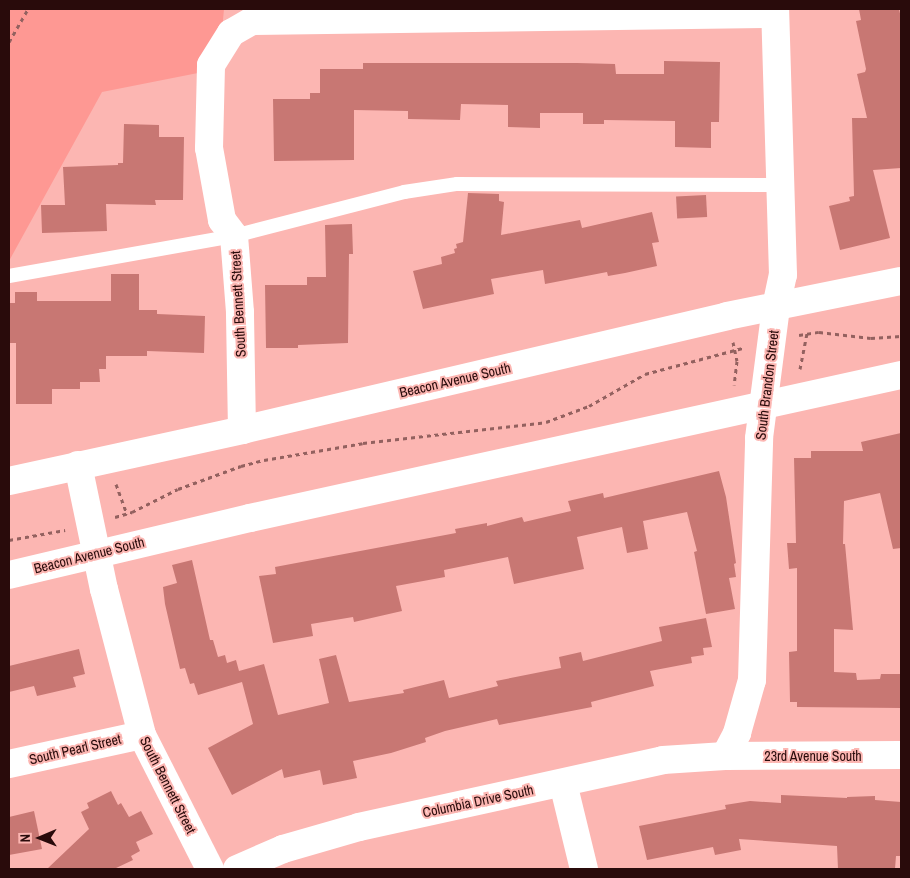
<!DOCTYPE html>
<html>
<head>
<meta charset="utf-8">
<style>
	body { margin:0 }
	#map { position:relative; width:910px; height:878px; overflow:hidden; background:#fcb6b2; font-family:"Archivo Narrow",sans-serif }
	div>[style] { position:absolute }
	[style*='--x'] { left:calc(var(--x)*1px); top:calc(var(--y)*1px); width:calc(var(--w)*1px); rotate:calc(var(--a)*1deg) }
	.green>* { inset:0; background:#fe9893 }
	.building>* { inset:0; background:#c87773; transform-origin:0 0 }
	.path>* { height:3px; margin-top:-1.5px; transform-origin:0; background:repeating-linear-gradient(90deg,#93615f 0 4px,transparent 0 8px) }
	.lane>* { height:14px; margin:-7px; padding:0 7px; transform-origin:7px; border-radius:7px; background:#fff }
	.street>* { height:28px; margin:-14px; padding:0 14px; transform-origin:14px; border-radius:14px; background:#fff }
	.secondary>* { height:28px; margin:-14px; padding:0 14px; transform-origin:14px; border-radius:14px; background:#fff }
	span { translate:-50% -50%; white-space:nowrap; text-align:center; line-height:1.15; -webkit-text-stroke:4px #fcb6b2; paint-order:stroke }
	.street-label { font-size:14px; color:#290b0b }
	.frame { position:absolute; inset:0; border:10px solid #290b0b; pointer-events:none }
	.north { position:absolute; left:15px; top:813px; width:50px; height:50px; -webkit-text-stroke:4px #fcb6b2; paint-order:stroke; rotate:269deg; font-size:14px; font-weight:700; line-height:20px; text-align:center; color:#290b0b }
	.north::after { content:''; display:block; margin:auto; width:18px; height:22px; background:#290b0b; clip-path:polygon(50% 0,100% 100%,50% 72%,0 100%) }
</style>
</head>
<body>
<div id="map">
	<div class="green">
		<div style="clip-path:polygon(9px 9px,224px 9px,222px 31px,203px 72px,102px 92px,9px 261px)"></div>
	</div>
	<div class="building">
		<div style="clip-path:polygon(859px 9px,899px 9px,901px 18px,901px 168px,873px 170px,890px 238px,840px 250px,829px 206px,850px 201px,849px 197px,854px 196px,852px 118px,867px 118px,857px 74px,865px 72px,866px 69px,856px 21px,861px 20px)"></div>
		<div style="clip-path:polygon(664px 61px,720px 62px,719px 122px,711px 122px,711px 148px,675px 147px,675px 121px,604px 120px,604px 124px,583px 124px,583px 113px,540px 113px,540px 128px,508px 127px,508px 105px,461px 104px,460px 120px,408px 119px,408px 111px,354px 110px,354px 160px,274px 161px,273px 99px,310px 99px,310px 93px,320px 93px,320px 69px,363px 69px,363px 63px,577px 63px,615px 64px,616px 74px,664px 74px)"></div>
		<div style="clip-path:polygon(124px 124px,159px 125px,159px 137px,184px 137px,183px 200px,155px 200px,156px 205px,106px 204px,107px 231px,42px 233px,41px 205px,65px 205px,63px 167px,118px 165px,118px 163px,123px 163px)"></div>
		<div style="clip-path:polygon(468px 193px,499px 194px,499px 201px,504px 202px,501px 235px,580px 220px,582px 228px,652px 212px,659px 242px,652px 243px,657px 266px,625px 273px,608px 276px,607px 272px,545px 284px,543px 270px,491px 279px,494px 294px,423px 309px,413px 271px,442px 264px,441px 257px,455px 253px,454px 249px,457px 248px,456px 244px,463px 242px)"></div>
		<div style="left:706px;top:195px;width:22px;height:30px;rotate:87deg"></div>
		<div style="clip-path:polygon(352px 224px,353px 254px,349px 254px,348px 343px,298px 345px,298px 348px,266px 348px,265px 285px,307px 285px,307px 277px,326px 277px,325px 225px)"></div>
		<div style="clip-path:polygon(111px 274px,139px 274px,139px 310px,157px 310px,157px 314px,205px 316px,204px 353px,147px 351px,147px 356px,106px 356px,106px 369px,99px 369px,100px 382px,80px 382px,80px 389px,52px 389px,52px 404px,16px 404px,16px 343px,9px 343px,9px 303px,15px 303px,15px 292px,37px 292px,37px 301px,111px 301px)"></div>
		<div style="clip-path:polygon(901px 433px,901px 548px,893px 549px,880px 493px,844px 501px,843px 544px,845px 544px,853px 630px,834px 629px,834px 672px,856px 673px,857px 680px,880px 679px,881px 674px,901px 674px,901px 708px,797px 707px,797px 702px,790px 702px,789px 652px,797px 651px,797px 568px,789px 569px,787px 543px,796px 543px,794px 458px,811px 458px,811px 451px,863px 451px,861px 442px)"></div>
		<div style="clip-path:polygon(719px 471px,726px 497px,736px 563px,734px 564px,736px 577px,729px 578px,735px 609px,706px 614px,694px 552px,697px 551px,687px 512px,643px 521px,648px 549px,627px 553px,622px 527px,577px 537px,584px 569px,514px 584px,508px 557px,444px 570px,445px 577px,396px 586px,402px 611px,354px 622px,353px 617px,311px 624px,313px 636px,273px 643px,259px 576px,276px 574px,275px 567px,456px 533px,455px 529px,487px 523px,487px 526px,522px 517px,524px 522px,571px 511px,568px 501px,603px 493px,604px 498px)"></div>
		<div style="clip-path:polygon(192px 560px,210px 640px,213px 640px,218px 657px,225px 655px,227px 663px,236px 660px,239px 671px,264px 664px,278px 715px,329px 703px,319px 659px,336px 655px,349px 702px,404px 693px,403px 690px,444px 680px,449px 698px,498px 686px,496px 681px,561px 668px,559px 657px,581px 652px,583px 661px,662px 641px,659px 627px,706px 618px,712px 647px,703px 648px,704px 655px,691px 657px,692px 663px,650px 671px,654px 686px,591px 702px,592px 707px,499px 725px,497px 719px,445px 731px,425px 738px,426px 742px,391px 753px,353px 761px,357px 778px,323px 785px,320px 770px,284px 778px,282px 769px,232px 795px,208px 748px,253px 724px,242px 682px,198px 695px,194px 683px,190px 684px,185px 668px,180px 669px,165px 604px,163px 587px,177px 583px,172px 565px)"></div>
		<div style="clip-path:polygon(79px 649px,85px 674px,73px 677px,76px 687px,37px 696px,34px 686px,9px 692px,9px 666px)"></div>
		<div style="clip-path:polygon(111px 791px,118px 805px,121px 803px,129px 817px,141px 811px,153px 834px,136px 842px,140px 851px,131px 856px,133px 860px,114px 869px,47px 869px,89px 829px,81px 812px,89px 808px,87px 803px)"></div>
		<div style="clip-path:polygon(781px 795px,847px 798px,847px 797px,875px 796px,875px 800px,901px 802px,901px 856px,896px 856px,895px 869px,838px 869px,837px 846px,739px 839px,741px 850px,715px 855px,713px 847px,647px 860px,639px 826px,726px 809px,725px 805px,750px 801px,781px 803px)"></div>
		<div style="clip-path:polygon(34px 811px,42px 849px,9px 855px,9px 817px)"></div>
	</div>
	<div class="path">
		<div style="--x:9;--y:42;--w:38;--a:-60"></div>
		<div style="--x:799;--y:335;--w:20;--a:-9"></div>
		<div style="--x:819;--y:332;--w:52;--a:6.6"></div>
		<div style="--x:871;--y:338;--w:30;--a:-4"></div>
		<div style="--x:733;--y:342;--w:19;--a:78"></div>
		<div style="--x:737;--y:361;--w:24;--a:97"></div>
		<div style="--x:800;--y:369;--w:37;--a:-79"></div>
		<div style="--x:116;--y:484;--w:32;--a:70"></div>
		<div style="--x:115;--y:517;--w:18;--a:-16"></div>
		<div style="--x:132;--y:512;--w:51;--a:-26.6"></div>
		<div style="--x:178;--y:489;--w:67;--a:-20.1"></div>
		<div style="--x:241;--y:466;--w:24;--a:-15"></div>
		<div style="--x:264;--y:460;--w:100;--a:-9.7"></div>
		<div style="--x:363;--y:443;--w:184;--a:-6.5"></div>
		<div style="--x:546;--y:422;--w:46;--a:-20.4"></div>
		<div style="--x:589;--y:406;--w:64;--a:-29.7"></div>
		<div style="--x:645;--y:374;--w:101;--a:-14.9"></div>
		<div style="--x:9;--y:540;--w:57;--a:-10.1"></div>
	</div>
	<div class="lane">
		<div style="--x:9;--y:276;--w:229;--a:-10.1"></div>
		<div style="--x:234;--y:236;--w:176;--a:-14.5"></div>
		<div style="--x:404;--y:192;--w:54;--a:-8.6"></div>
		<div style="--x:457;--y:184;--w:322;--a:0.2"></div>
	</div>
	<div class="street">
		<div style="--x:242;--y:430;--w:118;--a:-91"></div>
		<div style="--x:240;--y:312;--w:76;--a:-94.5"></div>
		<div style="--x:234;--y:236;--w:20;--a:-127"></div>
		<div style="--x:222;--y:220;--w:73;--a:-100.2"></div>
		<div style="--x:209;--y:148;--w:83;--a:-88.6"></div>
		<div style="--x:211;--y:65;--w:38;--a:-58"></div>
		<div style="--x:231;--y:33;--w:24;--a:-30"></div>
		<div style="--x:252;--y:21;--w:522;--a:-0.77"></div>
		<div style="--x:78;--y:465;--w:127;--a:78.2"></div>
		<div style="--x:104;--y:589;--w:151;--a:75.4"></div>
		<div style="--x:142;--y:735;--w:150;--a:63.1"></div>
		<div style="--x:725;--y:756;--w:26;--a:-62"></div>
		<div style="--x:737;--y:733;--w:55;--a:-74.2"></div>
		<div style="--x:752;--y:680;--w:242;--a:-88.3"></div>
		<div style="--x:759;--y:438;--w:132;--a:-82.6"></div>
		<div style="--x:776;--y:307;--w:33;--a:-78"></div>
		<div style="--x:783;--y:275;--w:266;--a:-91.7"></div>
		<div style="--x:9;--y:764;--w:136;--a:-12.3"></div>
		<div style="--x:563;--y:783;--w:89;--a:76.3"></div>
		<div style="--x:237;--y:869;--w:50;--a:-23.5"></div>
		<div style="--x:283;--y:849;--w:79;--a:-16.1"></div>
		<div style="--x:359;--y:827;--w:311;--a:-12.4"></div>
		<div style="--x:663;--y:760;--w:62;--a:-3.7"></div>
		<div style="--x:725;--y:756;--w:176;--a:-0.3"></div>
	</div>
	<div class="secondary">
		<div style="--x:9;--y:481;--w:239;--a:-12.3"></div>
		<div style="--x:242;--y:430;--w:498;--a:-13.2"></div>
		<div style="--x:727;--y:316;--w:177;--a:-11.4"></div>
		<div style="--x:9;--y:575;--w:248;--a:-13.3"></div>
		<div style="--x:250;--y:518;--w:667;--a:-12.39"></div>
	</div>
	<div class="street-label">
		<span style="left:238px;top:304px;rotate:-93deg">South Bennett Street</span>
		<span style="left:455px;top:380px;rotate:-13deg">Beacon Avenue South</span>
		<span style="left:767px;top:385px;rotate:-83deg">South Brandon Street</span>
		<span style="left:89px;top:555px;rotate:-14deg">Beacon Avenue South</span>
		<span style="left:75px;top:749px;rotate:-13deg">South Pearl Street</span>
		<span style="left:813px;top:756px">23rd Avenue South</span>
		<span style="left:168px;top:785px;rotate:63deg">South Bennett Street</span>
		<span style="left:478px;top:801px;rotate:-12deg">Columbia Drive South</span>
	</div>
	<div class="frame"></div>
	<div class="north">N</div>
</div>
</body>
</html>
